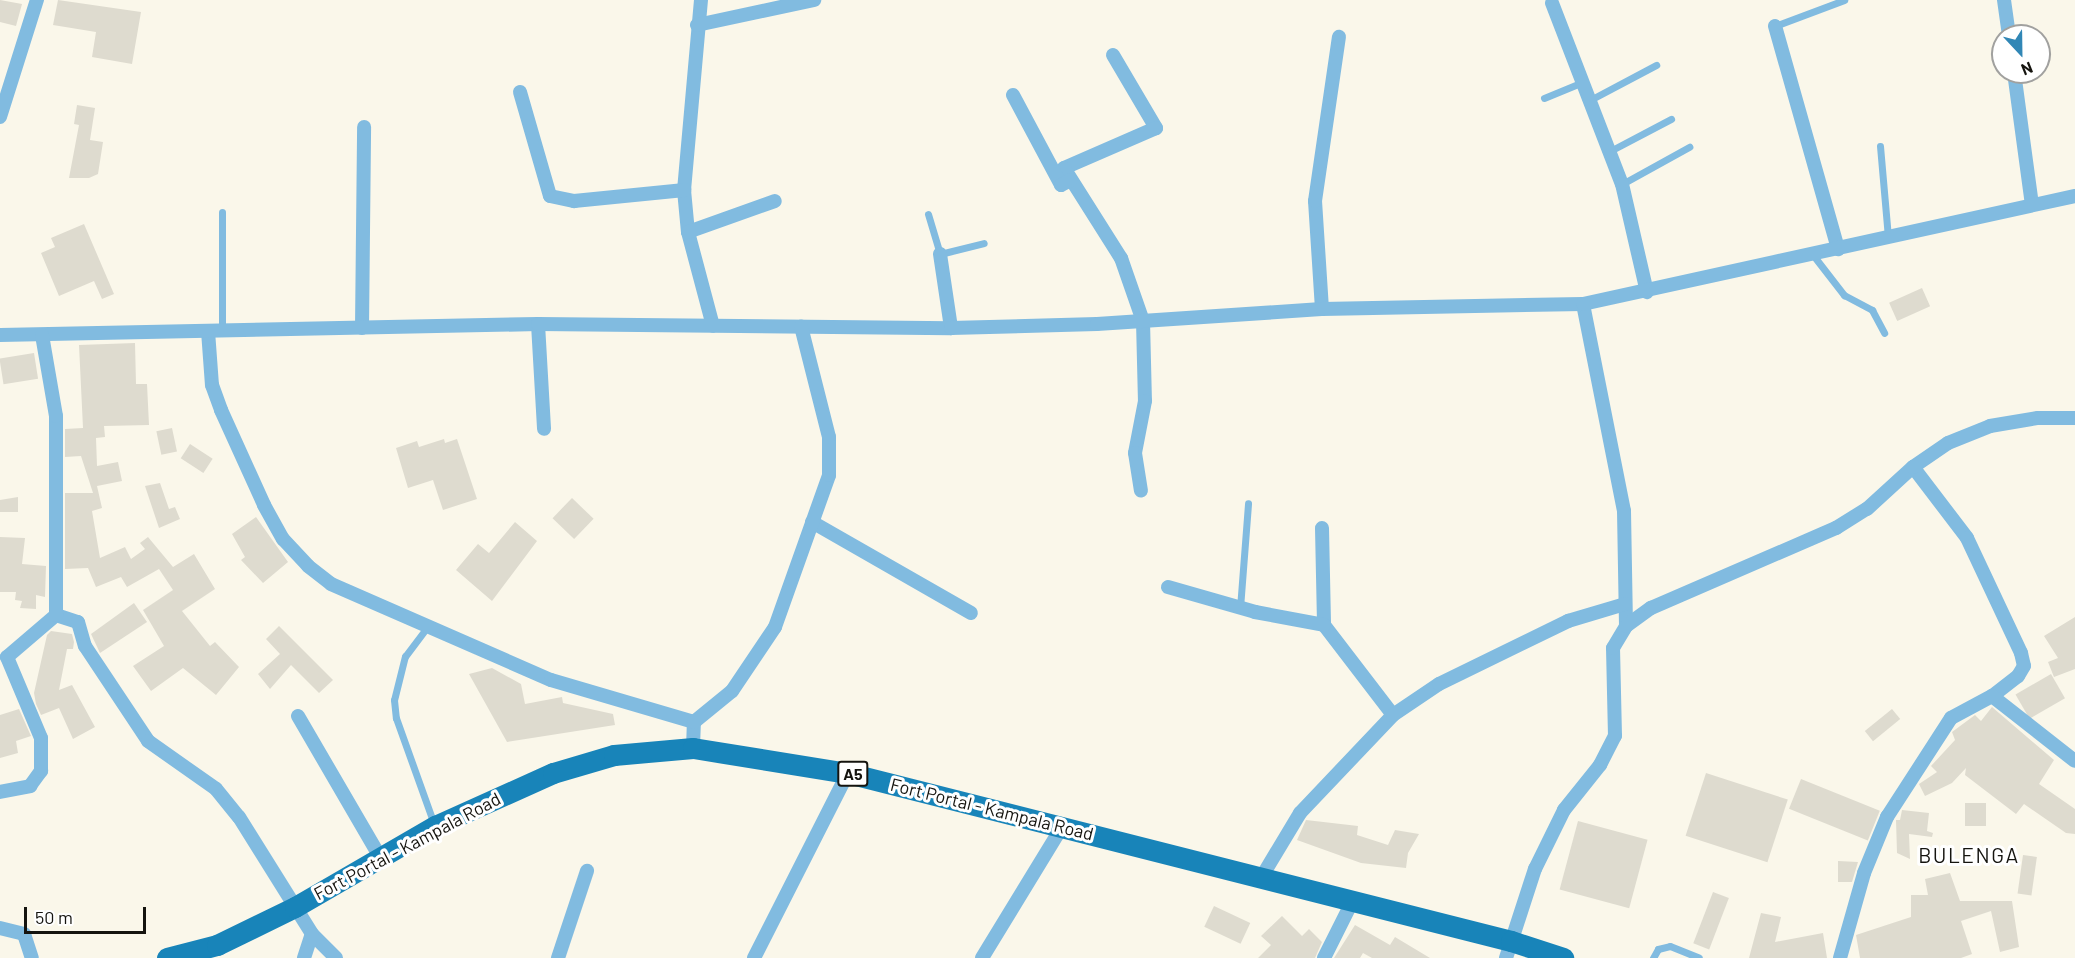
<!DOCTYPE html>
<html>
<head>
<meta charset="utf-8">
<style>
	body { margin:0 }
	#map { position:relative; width:2075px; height:958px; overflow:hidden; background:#faf7ea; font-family:Barlow,sans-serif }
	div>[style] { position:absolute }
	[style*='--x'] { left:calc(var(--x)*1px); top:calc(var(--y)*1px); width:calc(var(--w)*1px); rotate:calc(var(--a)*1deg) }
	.building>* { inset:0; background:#dedbcf; transform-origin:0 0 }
	.lane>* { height:7px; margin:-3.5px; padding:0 3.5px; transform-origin:3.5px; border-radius:3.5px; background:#81bbe0 }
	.street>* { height:14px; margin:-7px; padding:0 7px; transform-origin:7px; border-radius:7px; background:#81bbe0 }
	.primary>* { height:21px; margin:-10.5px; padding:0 10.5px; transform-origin:10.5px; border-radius:10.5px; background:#1884b9 }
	span { translate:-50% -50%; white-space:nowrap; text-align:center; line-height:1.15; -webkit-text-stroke:6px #fff; paint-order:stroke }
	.shield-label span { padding:2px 4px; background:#fff; border:2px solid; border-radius:4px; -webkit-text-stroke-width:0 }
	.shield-label { font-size:16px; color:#15140f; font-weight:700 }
	.street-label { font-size:18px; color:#15140f }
	.quarter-label { font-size:21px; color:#15140f; letter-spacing:1.5px }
	.north { position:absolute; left:1991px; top:24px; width:60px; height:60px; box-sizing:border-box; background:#fff; border:2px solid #a1a19f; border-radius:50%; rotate:158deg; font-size:16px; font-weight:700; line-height:24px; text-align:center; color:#15140f }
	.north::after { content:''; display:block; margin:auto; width:21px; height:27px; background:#3187b6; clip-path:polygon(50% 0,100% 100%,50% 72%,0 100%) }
	.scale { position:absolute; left:24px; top:907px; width:122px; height:27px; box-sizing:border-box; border:3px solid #15140f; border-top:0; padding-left:8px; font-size:18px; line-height:21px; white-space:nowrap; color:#15140f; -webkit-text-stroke:4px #fff; paint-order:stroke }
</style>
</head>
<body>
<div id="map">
	<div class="building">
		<div style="clip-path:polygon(0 0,22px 4px,16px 26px,0 22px)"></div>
		<div style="clip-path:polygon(58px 0,141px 12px,132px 64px,92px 57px,96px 32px,53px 25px)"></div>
		<div style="clip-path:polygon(77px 105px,95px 108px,90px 140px,103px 142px,98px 174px,89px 178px,69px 178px,79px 125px,74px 124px)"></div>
		<div style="clip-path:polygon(84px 224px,114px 294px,102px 299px,94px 281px,59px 296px,41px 253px,55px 247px,51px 238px)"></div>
		<div style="left:1922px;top:288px;width:20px;height:36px;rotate:66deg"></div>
		<div style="clip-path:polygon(135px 343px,136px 384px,147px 384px,149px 425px,104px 426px,105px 437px,96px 438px,97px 466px,118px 462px,122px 481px,97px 486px,102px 508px,92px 511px,100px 558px,125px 547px,131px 559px,145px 549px,140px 543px,148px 537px,173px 567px,194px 554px,215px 589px,182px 611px,210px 646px,215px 642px,239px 667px,216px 695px,183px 668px,151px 691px,133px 666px,164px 646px,143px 610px,173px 590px,159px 569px,127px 587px,121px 577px,96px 587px,88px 568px,65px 569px,65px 493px,93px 493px,81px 456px,65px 457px,65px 429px,83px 428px,79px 345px)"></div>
		<div style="left:34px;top:353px;width:26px;height:35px;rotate:81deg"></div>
		<div style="left:172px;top:428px;width:24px;height:16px;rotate:78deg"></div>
		<div style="clip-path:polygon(444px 439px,445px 443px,457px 439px,477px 499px,443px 510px,433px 480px,408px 488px,396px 448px,417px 441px,419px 447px)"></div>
		<div style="left:190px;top:444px;width:27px;height:17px;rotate:33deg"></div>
		<div style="clip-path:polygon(160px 483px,169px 509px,175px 507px,180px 519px,159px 528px,145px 486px)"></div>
		<div style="clip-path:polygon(18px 497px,18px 512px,0 512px,0 500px)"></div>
		<div style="left:572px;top:498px;width:30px;height:28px;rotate:44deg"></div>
		<div style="clip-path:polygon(256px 517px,288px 562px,263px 583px,241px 560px,245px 557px,232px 534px)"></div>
		<div style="clip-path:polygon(515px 522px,537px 541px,492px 601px,456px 570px,478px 544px,489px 553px)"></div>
		<div style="clip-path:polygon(0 537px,25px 538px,22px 564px,46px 566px,45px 597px,36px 595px,36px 609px,20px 608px,22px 601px,15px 600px,16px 592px,0 592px)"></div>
		<div style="clip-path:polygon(134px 603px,147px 622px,100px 653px,91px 634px)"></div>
		<div style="clip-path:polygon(2075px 617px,2075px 669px,2054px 677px,2048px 662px,2058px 658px,2044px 636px)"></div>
		<div style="clip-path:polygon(279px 626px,333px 680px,319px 693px,291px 665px,270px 689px,258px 674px,280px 654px,266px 639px)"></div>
		<div style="clip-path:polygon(51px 631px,72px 634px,74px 642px,73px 649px,67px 649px,59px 690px,72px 685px,95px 727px,73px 739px,59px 708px,41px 715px,36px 704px,34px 693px,47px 635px)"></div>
		<div style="clip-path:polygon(492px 668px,521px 684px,525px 704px,562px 697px,563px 703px,613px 714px,615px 725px,507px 742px,469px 674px)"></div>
		<div style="left:2051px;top:674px;width:28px;height:41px;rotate:60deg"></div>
		<div style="clip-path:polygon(1992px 707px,2054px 760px,2039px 784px,2075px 809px,2075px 834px,2066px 833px,2024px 804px,2016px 814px,1965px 775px,1966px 768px,1952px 783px,1925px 796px,1919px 784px,1937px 772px,1931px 766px,1955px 740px,1952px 732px,1975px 715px,1981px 721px)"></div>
		<div style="clip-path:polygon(19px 709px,31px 736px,16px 741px,18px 753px,0 758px,0 715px)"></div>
		<div style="left:1892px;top:709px;width:13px;height:35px;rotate:51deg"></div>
		<div style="left:1706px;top:773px;width:86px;height:66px;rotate:18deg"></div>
		<div style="left:1801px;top:779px;width:85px;height:32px;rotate:22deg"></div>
		<div style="left:1965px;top:803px;width:21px;height:23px"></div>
		<div style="clip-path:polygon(1902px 810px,1929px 813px,1927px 831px,1933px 833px,1932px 837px,1909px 834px,1910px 859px,1897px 853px,1896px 820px,1900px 820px)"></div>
		<div style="clip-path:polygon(1306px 820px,1358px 826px,1357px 835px,1388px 845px,1395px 830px,1419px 834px,1408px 853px,1406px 868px,1361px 863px,1297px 840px)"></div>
		<div style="left:1578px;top:821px;width:72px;height:71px;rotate:15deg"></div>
		<div style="left:2023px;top:855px;width:14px;height:39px;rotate:8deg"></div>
		<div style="clip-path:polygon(1838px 861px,1858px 862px,1852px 882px,1838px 882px)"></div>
		<div style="clip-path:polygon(1950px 873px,1960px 901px,2012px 901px,2019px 947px,2000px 952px,1991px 911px,1961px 921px,1972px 954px,1961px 958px,1860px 958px,1856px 935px,1911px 917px,1911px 895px,1928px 895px,1925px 879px)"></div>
		<div style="left:1713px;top:892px;width:17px;height:55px;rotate:21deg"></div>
		<div style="left:1214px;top:906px;width:40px;height:23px;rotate:25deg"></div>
		<div style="clip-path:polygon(1761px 913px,1781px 917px,1775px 942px,1823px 933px,1827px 958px,1749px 958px)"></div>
		<div style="clip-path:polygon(1282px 916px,1302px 936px,1309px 929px,1322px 942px,1315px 958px,1258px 958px,1271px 945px,1261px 936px)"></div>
		<div style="clip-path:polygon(1355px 925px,1390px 945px,1395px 937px,1430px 958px,1372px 958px,1363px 953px,1360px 958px,1334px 958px)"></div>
	</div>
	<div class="lane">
		<div style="--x:1775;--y:26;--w:74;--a:-20.6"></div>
		<div style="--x:1544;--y:98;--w:42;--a:-22.3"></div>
		<div style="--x:1590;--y:100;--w:75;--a:-27.9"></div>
		<div style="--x:1880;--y:146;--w:92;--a:85"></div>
		<div style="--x:1610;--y:151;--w:69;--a:-27.7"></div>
		<div style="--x:1622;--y:184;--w:77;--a:-28.9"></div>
		<div style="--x:222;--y:212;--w:119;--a:90"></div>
		<div style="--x:928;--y:214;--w:42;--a:73.3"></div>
		<div style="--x:940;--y:254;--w:45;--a:-14"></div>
		<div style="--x:1813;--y:255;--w:51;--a:52.2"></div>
		<div style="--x:1844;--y:295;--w:32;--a:28"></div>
		<div style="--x:1872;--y:310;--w:26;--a:62"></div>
		<div style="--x:1240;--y:608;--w:105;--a:-85.6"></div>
		<div style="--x:428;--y:626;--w:38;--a:127"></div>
		<div style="--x:405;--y:656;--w:45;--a:104"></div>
		<div style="--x:394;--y:700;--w:18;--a:84"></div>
		<div style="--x:396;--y:718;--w:113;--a:70.3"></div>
		<div style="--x:1653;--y:958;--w:10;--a:-61"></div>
		<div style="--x:1658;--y:949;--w:12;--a:-14"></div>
		<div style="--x:1670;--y:946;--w:31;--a:22"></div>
	</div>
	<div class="street">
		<div style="--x:701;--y:0;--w:191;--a:95.1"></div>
		<div style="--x:684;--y:190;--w:42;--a:84.6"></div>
		<div style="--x:688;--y:232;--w:97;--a:75.1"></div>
		<div style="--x:2004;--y:0;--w:36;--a:82"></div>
		<div style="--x:1552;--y:3;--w:194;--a:68.9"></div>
		<div style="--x:1622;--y:184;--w:111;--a:77"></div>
		<div style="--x:697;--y:25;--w:120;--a:-12.1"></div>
		<div style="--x:1775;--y:26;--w:232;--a:74.2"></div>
		<div style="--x:1113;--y:55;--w:85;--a:59.5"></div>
		<div style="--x:1156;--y:128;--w:100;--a:156.5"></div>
		<div style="--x:1064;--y:168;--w:107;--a:57.7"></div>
		<div style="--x:1121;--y:258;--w:67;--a:70.8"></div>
		<div style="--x:1143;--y:321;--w:80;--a:88.6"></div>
		<div style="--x:1145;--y:401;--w:53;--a:100.9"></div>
		<div style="--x:1135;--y:453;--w:38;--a:81"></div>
		<div style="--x:2014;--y:72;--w:134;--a:82.3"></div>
		<div style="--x:520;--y:92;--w:108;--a:73.9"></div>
		<div style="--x:550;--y:196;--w:25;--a:12"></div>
		<div style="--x:574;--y:201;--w:111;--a:-5.7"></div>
		<div style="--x:1013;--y:95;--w:102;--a:61.9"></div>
		<div style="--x:1061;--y:185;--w:11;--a:-27"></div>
		<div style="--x:0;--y:117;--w:123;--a:-72.5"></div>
		<div style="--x:688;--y:232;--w:92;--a:-19.6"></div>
		<div style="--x:940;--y:254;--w:75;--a:81.5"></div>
		<div style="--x:1583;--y:304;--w:211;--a:78.8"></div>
		<div style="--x:1624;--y:511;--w:115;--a:89"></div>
		<div style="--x:1322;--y:309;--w:108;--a:-93.7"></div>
		<div style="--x:1315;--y:201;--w:166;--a:-81.7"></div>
		<div style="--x:538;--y:324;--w:105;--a:86.7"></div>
		<div style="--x:362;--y:328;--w:201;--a:-89.4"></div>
		<div style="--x:208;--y:331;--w:54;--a:85.8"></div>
		<div style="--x:212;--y:385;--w:27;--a:70"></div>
		<div style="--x:221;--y:410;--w:104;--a:65.6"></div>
		<div style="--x:264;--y:505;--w:39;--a:61"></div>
		<div style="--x:283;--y:539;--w:37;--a:47"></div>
		<div style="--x:308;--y:566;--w:29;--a:38"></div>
		<div style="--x:331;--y:584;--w:240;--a:23.6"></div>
		<div style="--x:551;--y:680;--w:149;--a:16.4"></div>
		<div style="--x:0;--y:335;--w:538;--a:-1.17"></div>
		<div style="--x:538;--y:324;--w:413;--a:0.6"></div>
		<div style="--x:951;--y:328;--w:146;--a:-1.6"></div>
		<div style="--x:1097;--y:324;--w:225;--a:-3.8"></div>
		<div style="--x:1322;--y:309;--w:261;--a:-1.1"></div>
		<div style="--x:1583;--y:304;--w:504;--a:-12.38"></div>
		<div style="--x:1913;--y:467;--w:89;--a:52.7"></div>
		<div style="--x:1967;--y:538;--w:127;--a:64.8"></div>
		<div style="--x:2021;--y:653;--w:13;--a:77"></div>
		<div style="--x:2024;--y:666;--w:12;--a:121"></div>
		<div style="--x:2018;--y:676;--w:33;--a:142"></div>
		<div style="--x:812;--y:522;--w:183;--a:29.8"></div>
		<div style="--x:1322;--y:528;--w:97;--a:88.8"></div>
		<div style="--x:1324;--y:625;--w:113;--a:52.5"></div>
		<div style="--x:1168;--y:587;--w:91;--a:16"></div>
		<div style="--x:1255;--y:612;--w:70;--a:10.7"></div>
		<div style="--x:56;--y:615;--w:23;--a:18"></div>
		<div style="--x:78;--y:622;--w:25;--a:74"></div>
		<div style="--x:85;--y:646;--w:114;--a:56.4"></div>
		<div style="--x:148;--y:741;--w:83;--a:35.2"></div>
		<div style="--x:216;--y:789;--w:36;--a:51"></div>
		<div style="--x:239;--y:817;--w:138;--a:58"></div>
		<div style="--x:312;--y:934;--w:34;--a:45"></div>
		<div style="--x:298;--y:716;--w:163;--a:59.8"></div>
		<div style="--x:693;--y:748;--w:26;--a:-88"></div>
		<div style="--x:694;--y:722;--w:49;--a:-39.2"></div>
		<div style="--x:732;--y:691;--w:77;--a:-56.1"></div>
		<div style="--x:775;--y:627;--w:161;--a:-70.4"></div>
		<div style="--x:829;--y:475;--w:38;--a:-90"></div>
		<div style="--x:829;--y:437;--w:114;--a:-104.2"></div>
		<div style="--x:0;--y:792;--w:31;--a:-11"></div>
		<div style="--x:30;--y:786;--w:19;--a:-54"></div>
		<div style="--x:41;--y:771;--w:33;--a:-90"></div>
		<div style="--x:41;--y:738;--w:88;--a:-112.8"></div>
		<div style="--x:7;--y:657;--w:65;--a:-40.6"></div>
		<div style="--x:56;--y:615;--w:199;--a:-90"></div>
		<div style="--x:56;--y:416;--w:82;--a:-99.8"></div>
		<div style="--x:1261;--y:878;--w:76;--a:-59"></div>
		<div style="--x:1300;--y:813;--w:135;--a:-46.5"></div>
		<div style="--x:1393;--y:715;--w:55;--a:-34"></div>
		<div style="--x:1439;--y:684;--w:144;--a:-26"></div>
		<div style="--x:1568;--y:621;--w:59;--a:-16.6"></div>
		<div style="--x:0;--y:928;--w:25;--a:14"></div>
		<div style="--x:24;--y:934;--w:25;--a:72"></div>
		<div style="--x:304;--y:958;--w:25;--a:-72"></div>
		<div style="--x:558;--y:958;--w:92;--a:-71.6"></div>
		<div style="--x:754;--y:958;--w:208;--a:-63.1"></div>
		<div style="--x:982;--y:958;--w:153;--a:-58.6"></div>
		<div style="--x:1324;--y:958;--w:63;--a:-63.4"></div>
		<div style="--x:1506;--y:958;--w:94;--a:-72"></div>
		<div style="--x:1535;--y:869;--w:66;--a:-63.8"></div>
		<div style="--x:1564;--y:810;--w:58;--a:-51.3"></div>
		<div style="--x:1600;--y:765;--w:33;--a:-63"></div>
		<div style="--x:1615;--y:736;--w:88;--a:-91.3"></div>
		<div style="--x:1613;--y:648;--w:26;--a:-59"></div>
		<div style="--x:1626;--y:626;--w:31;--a:-36"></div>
		<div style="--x:1651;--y:608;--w:202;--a:-23.4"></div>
		<div style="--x:1836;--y:528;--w:36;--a:-32"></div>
		<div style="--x:1867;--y:509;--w:62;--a:-42.4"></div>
		<div style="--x:1913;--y:467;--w:42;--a:-34.4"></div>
		<div style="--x:1948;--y:443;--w:45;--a:-22"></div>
		<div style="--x:1990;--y:426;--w:49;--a:-9.5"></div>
		<div style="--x:2038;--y:418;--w:37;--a:0"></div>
		<div style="--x:1840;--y:958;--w:88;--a:-74.2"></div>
		<div style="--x:1864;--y:873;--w:61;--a:-67.7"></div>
		<div style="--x:1887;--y:817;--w:118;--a:-57.1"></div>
		<div style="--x:1951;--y:718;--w:47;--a:-28.2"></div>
		<div style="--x:1992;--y:696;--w:105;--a:38.1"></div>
	</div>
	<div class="primary">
		<div style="--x:167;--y:958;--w:52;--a:-14.6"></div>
		<div style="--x:217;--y:945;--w:87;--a:-26"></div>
		<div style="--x:295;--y:907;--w:162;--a:-30.1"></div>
		<div style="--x:435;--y:826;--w:129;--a:-24.2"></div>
		<div style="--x:553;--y:773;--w:64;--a:-16.4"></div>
		<div style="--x:614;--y:755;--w:79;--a:-5.1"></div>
		<div style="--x:693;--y:748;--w:157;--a:9.2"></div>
		<div style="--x:848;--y:773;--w:684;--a:14.22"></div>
		<div style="--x:1511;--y:941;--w:55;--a:18.1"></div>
	</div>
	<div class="shield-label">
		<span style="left:853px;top:774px">A5</span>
	</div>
	<div class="street-label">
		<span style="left:992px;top:809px;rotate:14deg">Fort Portal - Kampala Road</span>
		<span style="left:407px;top:846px;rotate:-28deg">Fort Portal - Kampala Road</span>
	</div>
	<div class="quarter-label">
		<span style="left:1969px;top:855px">BULENGA</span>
	</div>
	<div class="north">N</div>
	<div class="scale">50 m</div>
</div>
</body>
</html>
